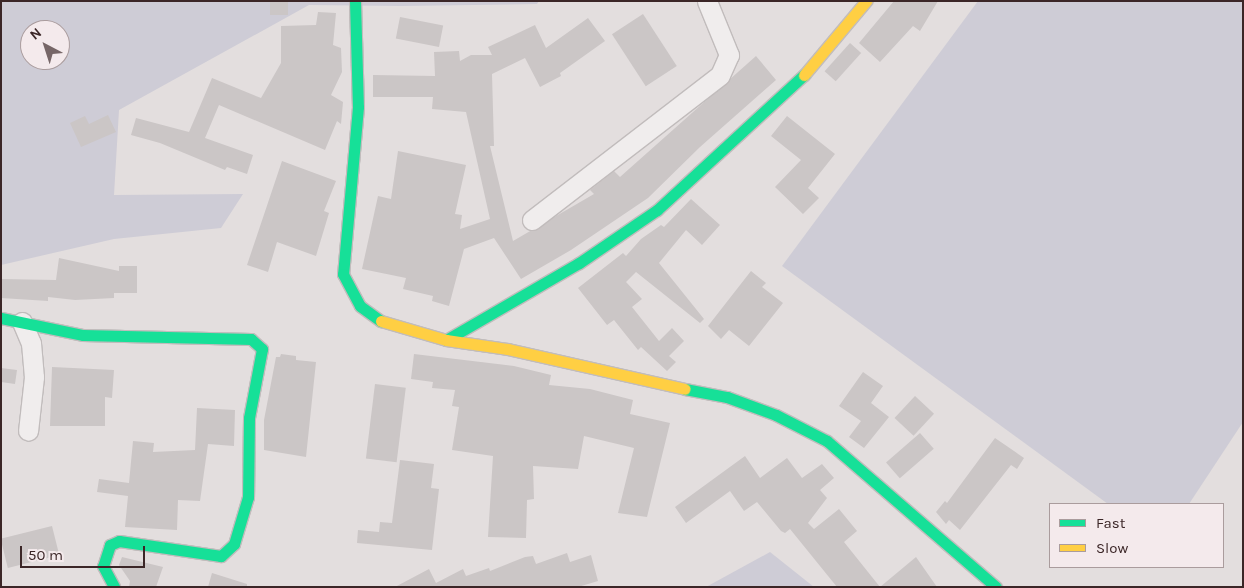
<!DOCTYPE html>
<html>
<head>
<meta charset="utf-8">
<style>
	body { margin:0 }
	#map { position:relative; width:1244px; height:588px; overflow:hidden; background:#e3dede; font-family:Karla,sans-serif }
	div>[style] { position:absolute }
	[style*='--x'] { left:calc(var(--x)*1px); top:calc(var(--y)*1px); width:calc(var(--w)*1px); rotate:calc(var(--a)*1deg) }
	.green>* { inset:0; background:#ceccd6 }
	.building>* { inset:0; background:#cbc6c6; transform-origin:0 0 }
	.roads { filter:drop-shadow(1px 0 #c1bcbc) drop-shadow(-1px 0 #c1bcbc) drop-shadow(0 1px #c1bcbc) drop-shadow(0 -1px #c1bcbc) }
	.street>* { height:19px; margin:-9.5px; padding:0 9.5px; transform-origin:9.5px; border-radius:9.5px; background:#f0eded }
	.fast>* { height:11px; margin:-5.5px; padding:0 5.5px; transform-origin:5.5px; border-radius:5.5px; background:#16e098 }
	.slow>* { height:11px; margin:-5.5px; padding:0 5.5px; transform-origin:5.5px; border-radius:5.5px; background:#ffcf43 }
	span { translate:-50% -50%; white-space:nowrap; text-align:center; line-height:1.15; -webkit-text-stroke:4.5px #f4eaec; paint-order:stroke }
	.frame { position:absolute; inset:0; border:2px solid #3b2627; pointer-events:none }
	.legend { position:absolute; left:1049px; top:503px; width:175px; height:65px; box-sizing:border-box; background:#f4eaec; border:1px solid #aa9c9d; margin:0; padding:6px 9px; list-style:none; font-size:15px; color:#3b2627 }
	.legend li { display:flex; align-items:center; gap:10px; height:25px }
	.legend b { width:25px; border:1px solid #aa9c9d }
	.north { position:absolute; left:20px; top:20px; width:50px; height:50px; box-sizing:border-box; background:#f4eaec; border:1px solid #aa9c9d; border-radius:50%; rotate:320deg; font-size:14px; font-weight:700; line-height:20px; text-align:center; color:#3b2627 }
	.north::after { content:''; display:block; margin:auto; width:18px; height:22px; background:#766667; clip-path:polygon(50% 0,100% 100%,50% 72%,0 100%) }
	.scale { position:absolute; left:20px; top:546px; width:125px; height:22px; box-sizing:border-box; border:2px solid #3b2627; border-top:0; padding-left:6px; font-size:15px; line-height:18px; white-space:nowrap; color:#3b2627; -webkit-text-stroke:4px #f4eaec; paint-order:stroke }
</style>
</head>
<body>
<div id="map">
	<div class="green">
		<div style="clip-path:polygon(evenodd,1px 1px,539px 1px,537px 4px,401px 6px,309px 5px,119px 110px,114px 195px,243px 194px,221px 228px,114px 239px,1px 265px,1px 1px,30px 30px,60px 30px,60px 60px,30px 60px,30px 30px)"></div>
		<div style="clip-path:polygon(978px 1px,1243px 1px,1243px 422px,1189px 504px,1108px 504px,782px 266px)"></div>
		<div style="clip-path:polygon(770px 552px,814px 587px,706px 587px)"></div>
	</div>
	<div class="building">
		<div style="left:270px;top:1px;width:18px;height:14px"></div>
		<div style="clip-path:polygon(894px 1px,938px 1px,920px 31px,913px 26px,880px 62px,859px 43px)"></div>
		<div style="clip-path:polygon(318px 12px,336px 13px,333px 45px,341px 48px,342px 72px,331px 95px,343px 102px,341px 124px,337px 121px,325px 150px,219px 105px,205px 138px,253px 155px,247px 174px,227px 167px,225px 170px,160px 143px,131px 135px,136px 118px,189px 132px,212px 78px,261px 98px,281px 63px,281px 26px,316px 25px)"></div>
		<div style="left:643px;top:14px;width:62px;height:37px;rotate:57deg"></div>
		<div style="left:400px;top:17px;width:44px;height:22px;rotate:11deg"></div>
		<div style="clip-path:polygon(588px 18px,605px 41px,560px 73px,561px 76px,540px 87px,525px 58px,492px 74px,494px 146px,490px 146px,513px 241px,594px 194px,590px 190px,614px 171px,620px 177px,756px 56px,776px 80px,700px 147px,648px 198px,571px 250px,521px 279px,494px 238px,464px 249px,449px 306px,432px 301px,433px 296px,403px 289px,406px 278px,362px 269px,378px 196px,391px 199px,398px 151px,466px 165px,455px 214px,462px 215px,460px 229px,490px 219px,466px 112px,432px 109px,433px 97px,373px 97px,373px 75px,435px 76px,434px 52px,459px 51px,460px 61px,471px 55px,492px 55px,488px 47px,535px 25px,546px 48px)"></div>
		<div style="left:850px;top:43px;width:15px;height:38px;rotate:42deg"></div>
		<div style="clip-path:polygon(108px 115px,116px 132px,81px 147px,70px 123px,85px 116px,89px 124px)"></div>
		<div style="clip-path:polygon(787px 116px,835px 154px,808px 188px,819px 198px,803px 214px,775px 187px,801px 160px,771px 136px)"></div>
		<div style="clip-path:polygon(282px 161px,336px 181px,324px 211px,329px 213px,316px 256px,277px 242px,268px 272px,247px 265px)"></div>
		<div style="clip-path:polygon(691px 199px,720px 225px,702px 245px,686px 230px,659px 263px,704px 319px,700px 323px,636px 272px,626px 282px,642px 299px,632px 307px,659px 341px,672px 328px,684px 341px,669px 356px,676px 362px,667px 371px,641px 347px,638px 350px,614px 320px,607px 325px,578px 288px,623px 253px,626px 256px,641px 239px,661px 225px,664px 227px)"></div>
		<div style="clip-path:polygon(59px 258px,119px 271px,119px 266px,137px 266px,137px 293px,114px 293px,114px 298px,75px 300px,48px 297px,48px 301px,1px 298px,1px 279px,56px 280px)"></div>
		<div style="clip-path:polygon(751px 271px,766px 283px,762px 287px,783px 303px,749px 346px,729px 330px,721px 339px,708px 326px)"></div>
		<div style="clip-path:polygon(281px 354px,296px 356px,296px 360px,316px 362px,306px 457px,264px 450px,264px 420px,276px 357px,280px 357px)"></div>
		<div style="clip-path:polygon(414px 354px,514px 366px,551px 375px,549px 385px,590px 389px,633px 400px,630px 414px,670px 423px,647px 517px,618px 513px,634px 448px,584px 436px,578px 469px,533px 466px,534px 499px,527px 500px,526px 538px,488px 537px,493px 456px,452px 450px,459px 407px,452px 406px,455px 390px,432px 388px,433px 382px,411px 379px)"></div>
		<div style="clip-path:polygon(52px 367px,114px 370px,112px 398px,105px 397px,105px 426px,50px 426px)"></div>
		<div style="clip-path:polygon(1px 368px,17px 370px,15px 384px,1px 382px)"></div>
		<div style="clip-path:polygon(863px 372px,883px 386px,871px 403px,889px 417px,864px 448px,849px 437px,861px 421px,839px 406px)"></div>
		<div style="left:375px;top:384px;width:31px;height:75px;rotate:7deg"></div>
		<div style="left:915px;top:396px;width:26px;height:30px;rotate:43deg"></div>
		<div style="clip-path:polygon(197px 408px,235px 410px,234px 446px,208px 444px,200px 501px,178px 500px,177px 530px,125px 527px,128px 496px,97px 492px,99px 479px,129px 483px,133px 441px,154px 443px,153px 452px,195px 450px)"></div>
		<div style="left:920px;top:433px;width:21px;height:45px;rotate:49deg"></div>
		<div style="clip-path:polygon(995px 438px,1024px 458px,1017px 469px,1011px 465px,960px 530px,949px 520px,946px 524px,936px 512px,945px 501px,947px 503px)"></div>
		<div style="clip-path:polygon(745px 456px,760px 478px,787px 458px,802px 478px,822px 464px,834px 478px,820px 490px,827px 498px,808px 523px,814px 529px,839px 509px,857px 531px,844px 542px,880px 587px,916px 557px,937px 587px,837px 587px,790px 529px,785px 533px,781px 531px,757px 502px,744px 511px,730px 491px,686px 523px,675px 507px)"></div>
		<div style="clip-path:polygon(400px 460px,434px 464px,431px 488px,439px 489px,432px 550px,357px 543px,358px 530px,379px 532px,380px 522px,392px 523px)"></div>
		<div style="left:52px;top:526px;width:30px;height:53px;rotate:76deg"></div>
		<div style="clip-path:polygon(567px 553px,570px 562px,591px 555px,598px 581px,578px 587px,395px 587px,429px 569px,436px 583px,463px 569px,466px 576px,489px 568px,490px 571px,525px 557px,533px 556px,536px 564px)"></div>
		<div style="clip-path:polygon(122px 557px,163px 567px,156px 587px,129px 587px,130px 581px,119px 565px)"></div>
		<div style="clip-path:polygon(212px 573px,247px 584px,247px 587px,208px 587px)"></div>
	</div>
	<div class="roads">
		<div class="street">
			<div style="--x:532;--y:220;--w:237;--a:-37.6"></div>
			<div style="--x:720;--y:75;--w:22;--a:-66"></div>
			<div style="--x:729;--y:55;--w:58;--a:-112.2"></div>
			<div style="--x:22;--y:322;--w:23;--a:67"></div>
			<div style="--x:31;--y:343;--w:34;--a:85"></div>
			<div style="--x:34;--y:377;--w:54;--a:96.3"></div>
		</div>
		<div class="fast">
			<div style="--x:355;--y:1;--w:106;--a:88.4"></div>
			<div style="--x:358;--y:107;--w:168;--a:95.1"></div>
			<div style="--x:343;--y:274;--w:36;--a:62"></div>
			<div style="--x:360;--y:306;--w:26;--a:36"></div>
			<div style="--x:1;--y:318;--w:84;--a:11.7"></div>
			<div style="--x:83;--y:335;--w:168;--a:1.4"></div>
			<div style="--x:251;--y:339;--w:15;--a:42"></div>
			<div style="--x:262;--y:349;--w:70;--a:100.7"></div>
			<div style="--x:249;--y:418;--w:79;--a:90.7"></div>
			<div style="--x:248;--y:497;--w:49;--a:106.6"></div>
			<div style="--x:234;--y:544;--w:18;--a:137"></div>
			<div style="--x:221;--y:556;--w:103;--a:-171.6"></div>
			<div style="--x:119;--y:541;--w:10;--a:156"></div>
			<div style="--x:110;--y:545;--w:22;--a:108"></div>
			<div style="--x:103;--y:566;--w:24;--a:62"></div>
			<div style="--x:446;--y:340;--w:154;--a:-30.1"></div>
			<div style="--x:579;--y:263;--w:94;--a:-34.2"></div>
			<div style="--x:657;--y:210;--w:200;--a:-42.6"></div>
			<div style="--x:685;--y:389;--w:43;--a:10.8"></div>
			<div style="--x:727;--y:397;--w:52;--a:20.2"></div>
			<div style="--x:776;--y:415;--w:57;--a:27"></div>
			<div style="--x:827;--y:441;--w:223;--a:40.8"></div>
		</div>
		<div class="slow">
			<div style="--x:804;--y:75;--w:97;--a:-50"></div>
			<div style="--x:381;--y:321;--w:68;--a:16.3"></div>
			<div style="--x:446;--y:340;--w:63;--a:8.3"></div>
			<div style="--x:508;--y:349;--w:181;--a:12.7"></div>
		</div>
	</div>
	<div class="frame"></div>
	<ul class="legend">
	<li><b style="height:6px;background:#16e098"></b>Fast</li>
	<li><b style="height:6px;background:#ffcf43"></b>Slow</li>
	</ul>
	<div class="north">N</div>
	<div class="scale">50 m</div>
</div>
</body>
</html>
